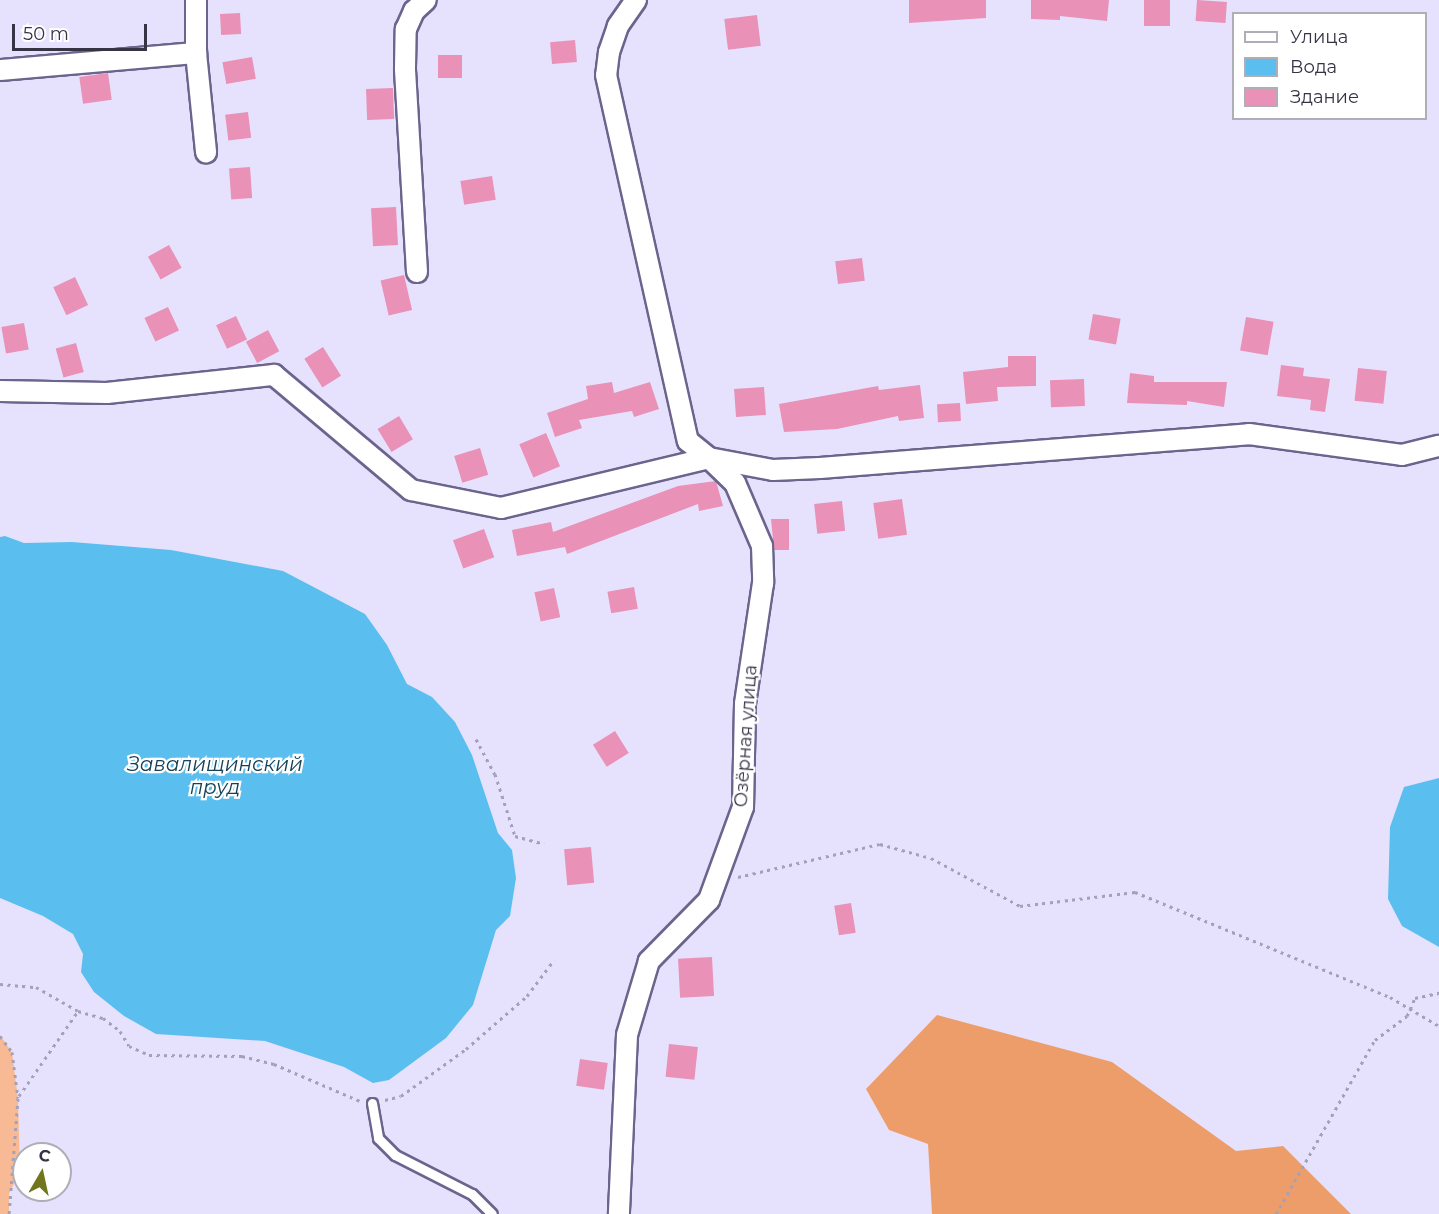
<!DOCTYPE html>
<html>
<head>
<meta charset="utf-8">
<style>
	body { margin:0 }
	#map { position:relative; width:1439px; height:1214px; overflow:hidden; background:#e6e2fe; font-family:Montserrat,sans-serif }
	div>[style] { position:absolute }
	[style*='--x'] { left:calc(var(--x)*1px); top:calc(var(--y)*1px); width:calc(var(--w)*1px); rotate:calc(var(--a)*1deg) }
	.green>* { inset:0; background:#f8ba94 }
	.forest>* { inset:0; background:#ed9d6a }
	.water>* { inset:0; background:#5abeef }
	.building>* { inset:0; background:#e991b7; transform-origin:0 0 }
	.path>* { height:3px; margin-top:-1.5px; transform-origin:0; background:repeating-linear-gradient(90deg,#a4a0b8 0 3px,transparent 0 7.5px) }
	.roads { filter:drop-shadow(2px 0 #6c648d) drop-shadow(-2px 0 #6c648d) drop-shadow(0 2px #6c648d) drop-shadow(0 -2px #6c648d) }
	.service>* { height:9px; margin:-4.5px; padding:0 4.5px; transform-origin:4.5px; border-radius:4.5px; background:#fff }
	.minor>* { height:20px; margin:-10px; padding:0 10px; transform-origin:10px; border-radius:10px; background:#fff }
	span { translate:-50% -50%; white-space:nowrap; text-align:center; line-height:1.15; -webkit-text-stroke:4.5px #fff; paint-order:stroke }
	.street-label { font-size:18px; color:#363345 }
	.water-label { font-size:20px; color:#174256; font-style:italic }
	.legend { position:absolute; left:1232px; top:12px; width:195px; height:108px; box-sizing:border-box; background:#fff; border:2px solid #afadb5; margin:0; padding:8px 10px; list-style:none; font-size:18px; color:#363345 }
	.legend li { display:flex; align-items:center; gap:12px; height:30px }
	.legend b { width:30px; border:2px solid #afadb5 }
	.north { position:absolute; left:12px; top:1142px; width:60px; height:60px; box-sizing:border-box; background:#fff; border:2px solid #afadb5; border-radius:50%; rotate:9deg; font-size:16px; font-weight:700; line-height:24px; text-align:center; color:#363345 }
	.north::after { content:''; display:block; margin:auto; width:21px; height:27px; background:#71751d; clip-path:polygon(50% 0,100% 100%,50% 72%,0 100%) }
	.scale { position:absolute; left:12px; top:24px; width:135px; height:27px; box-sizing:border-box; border:3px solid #363345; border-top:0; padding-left:8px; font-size:18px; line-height:21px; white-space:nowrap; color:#363345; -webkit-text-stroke:4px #fff; paint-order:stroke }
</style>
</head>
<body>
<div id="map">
	<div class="green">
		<div style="clip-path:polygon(0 1035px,12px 1052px,18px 1098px,20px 1171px,9px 1194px,9px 1214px,0 1214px)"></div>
	</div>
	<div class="forest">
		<div style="clip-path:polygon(937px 1015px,1112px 1062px,1236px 1151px,1283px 1146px,1351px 1214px,932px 1214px,928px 1144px,889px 1130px,866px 1089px)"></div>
	</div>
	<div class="water">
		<div style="clip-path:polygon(5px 536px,24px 543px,72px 542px,171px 550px,283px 571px,365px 614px,387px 645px,407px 684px,432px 697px,455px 722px,472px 755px,498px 833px,512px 850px,516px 878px,510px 916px,496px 930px,473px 1005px,446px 1038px,389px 1080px,373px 1083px,344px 1067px,265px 1041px,156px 1034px,124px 1016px,94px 992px,81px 972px,83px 954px,73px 934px,43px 916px,0 898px,0 537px)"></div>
		<div style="clip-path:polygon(1439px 778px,1439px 947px,1402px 926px,1388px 899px,1390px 827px,1404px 787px)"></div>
	</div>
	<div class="building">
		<div style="clip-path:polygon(909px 0,986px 0,986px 18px,909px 23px)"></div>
		<div style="clip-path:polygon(1031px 0,1109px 0,1107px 21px,1060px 16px,1060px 20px,1031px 19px)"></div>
		<div style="left:1144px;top:0;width:26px;height:26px"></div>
		<div style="left:1197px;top:0;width:30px;height:21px;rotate:4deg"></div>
		<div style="left:240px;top:13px;width:21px;height:20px;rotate:87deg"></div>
		<div style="left:757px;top:15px;width:31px;height:33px;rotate:83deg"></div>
		<div style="left:575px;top:40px;width:22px;height:25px;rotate:85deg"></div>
		<div style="left:438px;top:55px;width:24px;height:23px"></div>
		<div style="left:252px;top:57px;width:22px;height:30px;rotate:80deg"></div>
		<div style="left:108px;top:73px;width:27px;height:29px;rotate:82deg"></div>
		<div style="left:393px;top:88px;width:31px;height:27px;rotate:88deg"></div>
		<div style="left:248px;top:112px;width:26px;height:23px;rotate:83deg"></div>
		<div style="left:250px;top:167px;width:31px;height:21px;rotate:86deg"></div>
		<div style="left:492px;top:176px;width:24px;height:32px;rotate:81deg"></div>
		<div style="left:396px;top:207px;width:38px;height:25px;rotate:87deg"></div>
		<div style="left:169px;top:245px;width:26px;height:24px;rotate:61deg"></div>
		<div style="left:862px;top:258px;width:23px;height:27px;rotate:83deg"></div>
		<div style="left:404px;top:275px;width:36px;height:24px;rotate:77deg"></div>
		<div style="left:75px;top:277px;width:31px;height:24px;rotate:65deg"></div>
		<div style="left:168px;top:307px;width:26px;height:26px;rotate:65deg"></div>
		<div style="left:1093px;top:314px;width:28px;height:26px;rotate:10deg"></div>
		<div style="left:236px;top:316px;width:26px;height:22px;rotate:65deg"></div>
		<div style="left:1246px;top:317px;width:28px;height:34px;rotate:10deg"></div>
		<div style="left:24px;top:323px;width:27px;height:23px;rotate:80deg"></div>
		<div style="left:268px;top:330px;width:24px;height:25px;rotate:62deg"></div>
		<div style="left:76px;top:343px;width:30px;height:21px;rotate:75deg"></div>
		<div style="left:323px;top:347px;width:34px;height:22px;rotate:58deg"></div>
		<div style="clip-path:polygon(1008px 356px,1036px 356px,1036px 386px,997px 387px,998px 401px,966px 404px,963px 372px,1008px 367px)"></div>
		<div style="clip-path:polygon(1281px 365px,1304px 368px,1303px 376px,1330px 379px,1325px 412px,1310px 410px,1311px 400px,1277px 396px)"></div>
		<div style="left:1358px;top:368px;width:29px;height:33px;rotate:6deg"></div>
		<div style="clip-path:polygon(1130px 373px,1154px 376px,1154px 382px,1227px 382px,1224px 407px,1187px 401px,1187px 405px,1127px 403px)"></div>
		<div style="left:1084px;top:379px;width:27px;height:34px;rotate:88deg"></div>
		<div style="clip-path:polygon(612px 382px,614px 393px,650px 382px,659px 409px,634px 417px,632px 411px,579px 420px,582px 428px,555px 437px,547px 413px,588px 399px,586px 386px)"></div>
		<div style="clip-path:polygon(920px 385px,924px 418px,899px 421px,898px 416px,837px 429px,784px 432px,779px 404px,878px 386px,879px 390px)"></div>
		<div style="left:764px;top:387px;width:28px;height:30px;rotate:86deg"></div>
		<div style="left:960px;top:403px;width:18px;height:23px;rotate:87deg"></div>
		<div style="left:399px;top:416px;width:27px;height:25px;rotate:59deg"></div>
		<div style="left:546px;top:433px;width:36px;height:29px;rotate:67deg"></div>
		<div style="left:480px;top:448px;width:28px;height:27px;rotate:73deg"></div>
		<div style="clip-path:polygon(716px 481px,723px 506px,699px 511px,698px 504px,567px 554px,565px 547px,517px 556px,512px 530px,551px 522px,553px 532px,678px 486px)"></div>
		<div style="left:902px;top:499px;width:36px;height:29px;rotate:82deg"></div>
		<div style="left:842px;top:501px;width:30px;height:28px;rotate:84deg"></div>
		<div style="clip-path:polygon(771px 519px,789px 519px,789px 550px,774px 550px)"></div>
		<div style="left:484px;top:529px;width:30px;height:33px;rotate:70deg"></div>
		<div style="left:634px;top:587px;width:22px;height:27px;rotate:80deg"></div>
		<div style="left:554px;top:588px;width:30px;height:20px;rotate:78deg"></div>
		<div style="left:615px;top:731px;width:26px;height:26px;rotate:58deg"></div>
		<div style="left:591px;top:847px;width:36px;height:27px;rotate:85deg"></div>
		<div style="left:851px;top:903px;width:30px;height:17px;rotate:81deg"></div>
		<div style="left:712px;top:957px;width:39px;height:34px;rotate:87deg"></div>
		<div style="left:669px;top:1044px;width:29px;height:33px;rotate:6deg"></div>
		<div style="left:580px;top:1059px;width:28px;height:27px;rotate:8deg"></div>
	</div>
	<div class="path">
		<div style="--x:476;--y:739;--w:40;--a:62"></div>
		<div style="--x:495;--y:774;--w:65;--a:72.1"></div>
		<div style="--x:515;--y:836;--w:30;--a:15"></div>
		<div style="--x:738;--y:877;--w:146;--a:-13.1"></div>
		<div style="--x:880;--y:844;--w:53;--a:15.4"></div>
		<div style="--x:931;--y:858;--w:101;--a:28.3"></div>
		<div style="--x:1020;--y:906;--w:116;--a:-6.9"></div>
		<div style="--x:1135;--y:892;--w:276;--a:22.4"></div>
		<div style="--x:1390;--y:997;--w:57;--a:30.6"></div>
		<div style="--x:0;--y:984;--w:36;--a:5"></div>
		<div style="--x:36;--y:987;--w:48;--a:29.7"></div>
		<div style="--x:78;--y:1011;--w:26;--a:16"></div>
		<div style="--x:103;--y:1018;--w:21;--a:37"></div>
		<div style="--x:120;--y:1031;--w:17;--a:59"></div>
		<div style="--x:129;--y:1046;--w:22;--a:24"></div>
		<div style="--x:149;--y:1055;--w:93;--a:0.6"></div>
		<div style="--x:242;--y:1056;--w:33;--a:14"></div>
		<div style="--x:274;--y:1064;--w:94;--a:23.3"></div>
		<div style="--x:0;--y:1036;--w:20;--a:53"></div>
		<div style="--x:12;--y:1052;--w:46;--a:82.6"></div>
		<div style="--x:18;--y:1098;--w:116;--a:94.4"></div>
		<div style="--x:19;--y:1096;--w:103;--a:-55.2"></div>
		<div style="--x:385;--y:1100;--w:16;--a:-14"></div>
		<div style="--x:401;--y:1096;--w:80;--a:-35.9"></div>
		<div style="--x:466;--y:1049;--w:81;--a:-41"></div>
		<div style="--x:527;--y:996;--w:45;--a:-53.1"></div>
		<div style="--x:1276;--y:1214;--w:200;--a:-60.4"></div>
		<div style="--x:1375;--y:1040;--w:40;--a:-37"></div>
		<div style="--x:1407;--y:1016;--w:20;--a:-66"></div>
		<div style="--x:1415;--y:998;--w:25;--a:-12"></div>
	</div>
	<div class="roads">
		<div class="service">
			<div style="--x:372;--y:1103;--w:36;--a:80"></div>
			<div style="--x:378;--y:1138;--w:24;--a:45"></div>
			<div style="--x:395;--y:1155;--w:86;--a:26.9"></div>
			<div style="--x:472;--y:1194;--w:28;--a:45"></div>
		</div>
		<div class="minor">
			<div style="--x:196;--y:0;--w:53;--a:90"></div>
			<div style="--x:196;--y:53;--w:100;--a:84.2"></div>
			<div style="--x:636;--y:0;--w:32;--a:125"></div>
			<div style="--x:618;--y:26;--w:28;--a:109"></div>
			<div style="--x:609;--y:52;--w:23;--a:97"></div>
			<div style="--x:606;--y:75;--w:375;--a:77.4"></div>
			<div style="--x:688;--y:441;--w:27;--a:39"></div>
			<div style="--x:709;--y:458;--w:65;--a:10.6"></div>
			<div style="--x:773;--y:470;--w:47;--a:-2.4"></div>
			<div style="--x:820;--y:468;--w:430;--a:-4.5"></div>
			<div style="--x:1249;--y:434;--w:154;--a:7.8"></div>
			<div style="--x:1402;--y:455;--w:38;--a:-14"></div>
			<div style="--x:0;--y:70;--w:197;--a:-5"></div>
			<div style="--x:417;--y:272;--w:204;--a:-93.4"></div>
			<div style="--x:405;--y:68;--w:39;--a:-89"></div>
			<div style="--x:406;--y:29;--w:20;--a:-66"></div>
			<div style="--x:414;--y:11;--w:16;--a:-43"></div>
			<div style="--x:0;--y:391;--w:107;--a:1.1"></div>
			<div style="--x:107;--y:393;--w:168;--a:-6.2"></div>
			<div style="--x:274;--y:375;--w:179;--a:40"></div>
			<div style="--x:411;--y:490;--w:92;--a:11.3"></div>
			<div style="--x:501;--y:508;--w:214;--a:-13.5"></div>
			<div style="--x:709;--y:458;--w:36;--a:44"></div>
			<div style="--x:735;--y:483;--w:69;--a:66.8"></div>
			<div style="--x:762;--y:546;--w:37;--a:88"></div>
			<div style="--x:763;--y:583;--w:122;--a:98.5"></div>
			<div style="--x:745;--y:704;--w:103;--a:91.1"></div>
			<div style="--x:743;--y:807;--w:99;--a:110.1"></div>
			<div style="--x:709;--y:900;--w:86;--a:134.5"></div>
			<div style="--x:649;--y:961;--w:77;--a:106.6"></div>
			<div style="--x:627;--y:1035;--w:179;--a:92.6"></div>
		</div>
	</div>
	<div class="street-label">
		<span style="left:746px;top:736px;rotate:-86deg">Озёрная улица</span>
	</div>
	<div class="water-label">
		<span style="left:215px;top:776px">Завалищинский<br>пруд</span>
	</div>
	<ul class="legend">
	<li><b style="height:8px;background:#fff"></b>Улица</li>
	<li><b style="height:16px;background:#5abeef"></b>Вода</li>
	<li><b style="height:16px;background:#e991b7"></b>Здание</li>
	</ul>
	<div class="north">С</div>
	<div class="scale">50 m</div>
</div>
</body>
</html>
